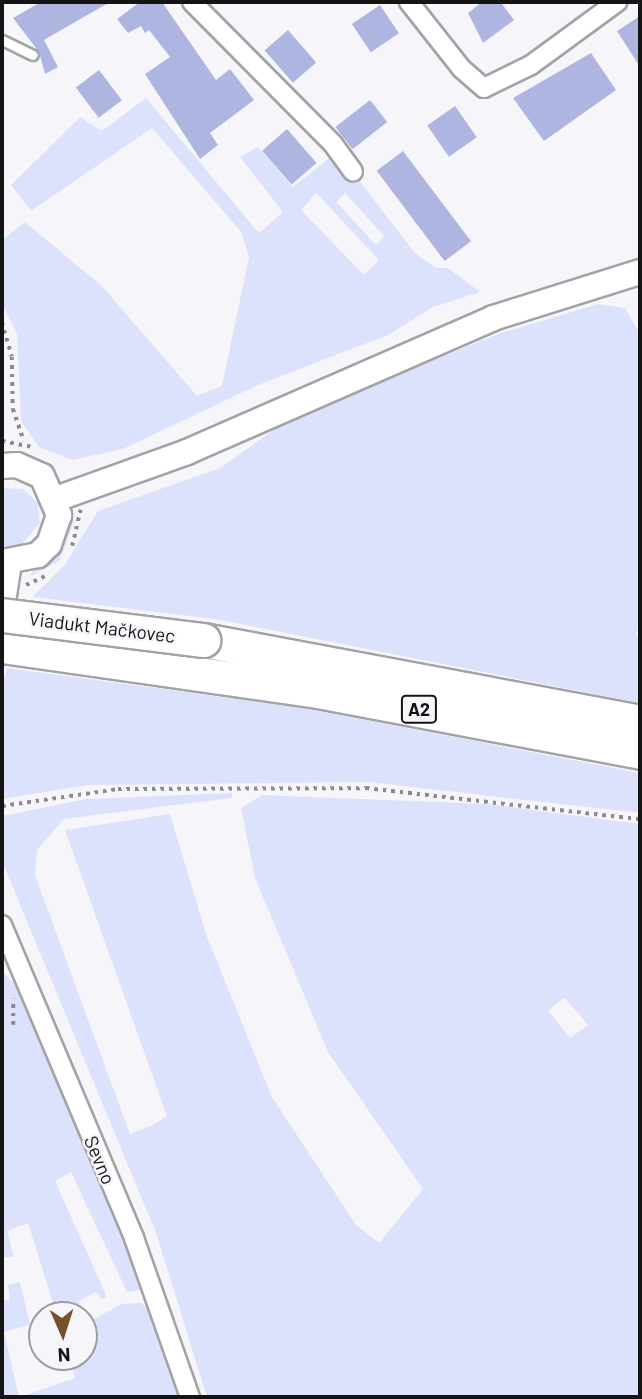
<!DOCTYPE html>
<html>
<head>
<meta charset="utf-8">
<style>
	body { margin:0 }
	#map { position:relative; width:642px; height:1399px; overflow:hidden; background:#f6f6fa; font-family:Barlow,sans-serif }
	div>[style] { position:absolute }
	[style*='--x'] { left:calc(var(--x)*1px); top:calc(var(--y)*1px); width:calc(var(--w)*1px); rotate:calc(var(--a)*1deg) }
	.green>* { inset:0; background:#dde2fc }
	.building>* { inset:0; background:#afb5e1; transform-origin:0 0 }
	.path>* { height:3.5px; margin-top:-1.75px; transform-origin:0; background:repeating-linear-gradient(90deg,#8b8b8e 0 3.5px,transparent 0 8.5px) }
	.roads { filter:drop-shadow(2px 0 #a2a3a6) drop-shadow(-2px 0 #a2a3a6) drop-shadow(0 2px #a2a3a6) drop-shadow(0 -2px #a2a3a6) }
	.lane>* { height:9px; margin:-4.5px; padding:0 4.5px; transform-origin:4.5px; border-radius:4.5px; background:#fff }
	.street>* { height:18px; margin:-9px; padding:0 9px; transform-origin:9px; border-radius:9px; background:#fff }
	.secondary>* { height:24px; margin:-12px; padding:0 12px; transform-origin:12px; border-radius:12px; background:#fff }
	.highway>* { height:33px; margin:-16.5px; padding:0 16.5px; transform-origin:16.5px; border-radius:16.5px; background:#fff }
	.bridges { filter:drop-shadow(2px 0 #a2a3a6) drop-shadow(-2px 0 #a2a3a6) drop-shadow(0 2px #a2a3a6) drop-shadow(0 -2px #a2a3a6) }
	.highway-bridge>* { height:33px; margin:-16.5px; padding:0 16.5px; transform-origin:16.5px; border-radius:16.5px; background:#fff }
	span { translate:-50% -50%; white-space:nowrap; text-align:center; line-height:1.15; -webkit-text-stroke:5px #f6f6fa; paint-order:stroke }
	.shield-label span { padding:2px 5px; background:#f6f6fa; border:2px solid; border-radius:5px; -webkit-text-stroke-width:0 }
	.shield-label { font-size:18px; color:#141415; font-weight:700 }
	.street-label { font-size:19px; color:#141415 }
	.frame { position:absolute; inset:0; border:4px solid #141415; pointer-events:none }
	.north { position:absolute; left:28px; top:1301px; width:70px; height:70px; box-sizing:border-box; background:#f6f6fa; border:2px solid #9c9c9e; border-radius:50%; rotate:177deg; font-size:19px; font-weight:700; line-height:28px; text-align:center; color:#141415 }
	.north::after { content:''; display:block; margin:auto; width:24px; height:32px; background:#75522b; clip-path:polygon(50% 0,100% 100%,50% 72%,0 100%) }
</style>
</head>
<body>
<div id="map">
	<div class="green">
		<div style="clip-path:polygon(evenodd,146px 98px,259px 233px,283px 212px,240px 157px,258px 147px,293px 187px,337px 152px,415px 253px,436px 268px,448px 268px,480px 292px,433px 307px,388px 335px,258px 385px,123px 449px,72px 460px,39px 447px,21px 421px,17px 334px,2px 303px,2px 240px,25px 222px,102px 286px,197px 396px,222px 386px,249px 257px,241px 232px,152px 128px,31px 211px,11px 185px,80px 117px,102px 131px,146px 98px,316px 193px,379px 260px,364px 275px,301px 210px,316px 193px,146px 98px,345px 193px,384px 236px,376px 245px,336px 202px,345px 193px)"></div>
		<div style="clip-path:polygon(598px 304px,625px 308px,640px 334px,640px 625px,636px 635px,640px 638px,640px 703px,215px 619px,32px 597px,64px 566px,98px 511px,220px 468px,281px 425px,372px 385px,501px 333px)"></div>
		<div style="clip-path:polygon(2px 488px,23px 489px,38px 503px,40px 523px,21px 545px,2px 546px)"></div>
		<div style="clip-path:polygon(75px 519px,60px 560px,30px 577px,36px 565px)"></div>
		<div style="clip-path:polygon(7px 668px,304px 708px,640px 773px,640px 813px,368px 782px,88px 785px,2px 799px,2px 687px)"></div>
		<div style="clip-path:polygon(evenodd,232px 793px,232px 798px,64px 819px,37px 850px,35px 875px,130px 1134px,153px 1125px,167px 1116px,65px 830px,170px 814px,207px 937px,272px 1097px,356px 1225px,379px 1243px,423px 1189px,328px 1052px,255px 878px,241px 808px,262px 795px,488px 804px,640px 824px,640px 1397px,207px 1397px,156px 1233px,2px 861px,2px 816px,86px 799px,232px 793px,565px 998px,588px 1025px,570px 1038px,548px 1010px,565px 998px)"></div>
		<div style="clip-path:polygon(2px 972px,21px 990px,148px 1289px,127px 1292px,71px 1172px,55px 1181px,107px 1297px,101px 1299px,96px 1292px,79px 1301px,88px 1322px,122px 1304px,140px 1303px,153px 1311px,183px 1397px,20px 1397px,75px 1378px,69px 1357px,84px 1357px,84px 1315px,57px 1315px,28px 1223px,7px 1231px,14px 1257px,2px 1257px)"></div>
		<div style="clip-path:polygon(20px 1282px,30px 1325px,4px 1332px,19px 1397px,2px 1397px,2px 1301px,10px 1300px,8px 1285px)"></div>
	</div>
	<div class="building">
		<div style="clip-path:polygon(41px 2px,110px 2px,44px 40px,58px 67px,45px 74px,39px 52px,13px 18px)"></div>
		<div style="clip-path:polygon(140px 2px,162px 2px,216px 80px,230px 69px,254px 100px,210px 133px,218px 145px,200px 159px,145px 74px,170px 57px,149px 30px,145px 33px,141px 26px,128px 33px,117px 19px)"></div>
		<div style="clip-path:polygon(482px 2px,502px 4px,514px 20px,483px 43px,468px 13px)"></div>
		<div style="left:380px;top:5px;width:34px;height:34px;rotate:56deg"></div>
		<div style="clip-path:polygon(640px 16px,640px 67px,617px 31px)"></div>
		<div style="left:288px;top:30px;width:43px;height:31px;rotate:49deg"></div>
		<div style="clip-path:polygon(591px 53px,616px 90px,544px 141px,513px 98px)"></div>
		<div style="left:99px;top:70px;width:38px;height:29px;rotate:53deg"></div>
		<div style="left:370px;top:100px;width:28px;height:44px;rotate:52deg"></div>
		<div style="left:455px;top:106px;width:38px;height:34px;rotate:55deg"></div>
		<div style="left:287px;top:129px;width:45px;height:33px;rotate:49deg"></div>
		<div style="left:403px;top:151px;width:113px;height:33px;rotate:53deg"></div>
	</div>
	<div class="path">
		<div style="--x:2;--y:322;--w:36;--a:74"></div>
		<div style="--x:12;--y:357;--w:52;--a:88.9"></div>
		<div style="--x:13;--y:409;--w:34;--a:71"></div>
		<div style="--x:2;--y:441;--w:32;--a:11"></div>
		<div style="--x:72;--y:546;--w:37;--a:-77"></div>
		<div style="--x:26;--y:585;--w:23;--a:-25"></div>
		<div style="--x:2;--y:806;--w:117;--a:-8.3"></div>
		<div style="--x:118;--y:789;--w:248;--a:-0.2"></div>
		<div style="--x:366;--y:788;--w:276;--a:6.5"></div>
		<div style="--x:13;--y:1025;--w:26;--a:-90"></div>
	</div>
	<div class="roads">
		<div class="lane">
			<div style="--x:2;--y:40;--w:34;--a:26"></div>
		</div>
		<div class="street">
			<div style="--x:192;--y:2;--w:200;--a:45.2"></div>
			<div style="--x:333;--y:144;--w:34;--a:54"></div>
			<div style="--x:409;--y:2;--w:85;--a:51.7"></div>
			<div style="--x:462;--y:69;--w:29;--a:41"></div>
			<div style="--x:484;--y:88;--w:52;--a:-26.1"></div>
			<div style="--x:531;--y:65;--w:107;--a:-36.2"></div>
			<div style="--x:3;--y:622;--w:60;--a:-81.3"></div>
			<div style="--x:2;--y:925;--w:340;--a:67.1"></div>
			<div style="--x:134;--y:1238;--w:169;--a:70.6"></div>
		</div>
		<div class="secondary">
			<div style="--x:2;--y:466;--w:15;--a:-4"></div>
			<div style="--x:17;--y:465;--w:27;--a:24"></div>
			<div style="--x:42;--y:476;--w:43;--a:66.4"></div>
			<div style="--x:59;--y:515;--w:31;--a:109"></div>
			<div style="--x:49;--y:544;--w:16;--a:135"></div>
			<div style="--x:38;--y:555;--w:37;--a:169"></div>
			<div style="--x:56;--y:499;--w:139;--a:-19.7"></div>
			<div style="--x:187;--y:452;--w:334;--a:-23.6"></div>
			<div style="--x:493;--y:318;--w:154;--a:-17.4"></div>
		</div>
		<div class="highway">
			<div style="--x:203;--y:640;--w:445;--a:10.6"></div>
			<div style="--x:2;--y:646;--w:319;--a:8.1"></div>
			<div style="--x:318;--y:691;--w:328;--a:10.7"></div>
		</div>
	</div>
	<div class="bridges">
		<div class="highway-bridge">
			<div style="--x:2;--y:615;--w:203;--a:7.1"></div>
		</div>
	</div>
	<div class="shield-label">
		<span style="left:419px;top:709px">A2</span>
	</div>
	<div class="street-label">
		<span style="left:102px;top:627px;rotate:7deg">Viadukt Mačkovec</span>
		<span style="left:100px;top:1160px;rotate:67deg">Sevno</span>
	</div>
	<div class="frame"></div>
	<div class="north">N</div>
</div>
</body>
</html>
